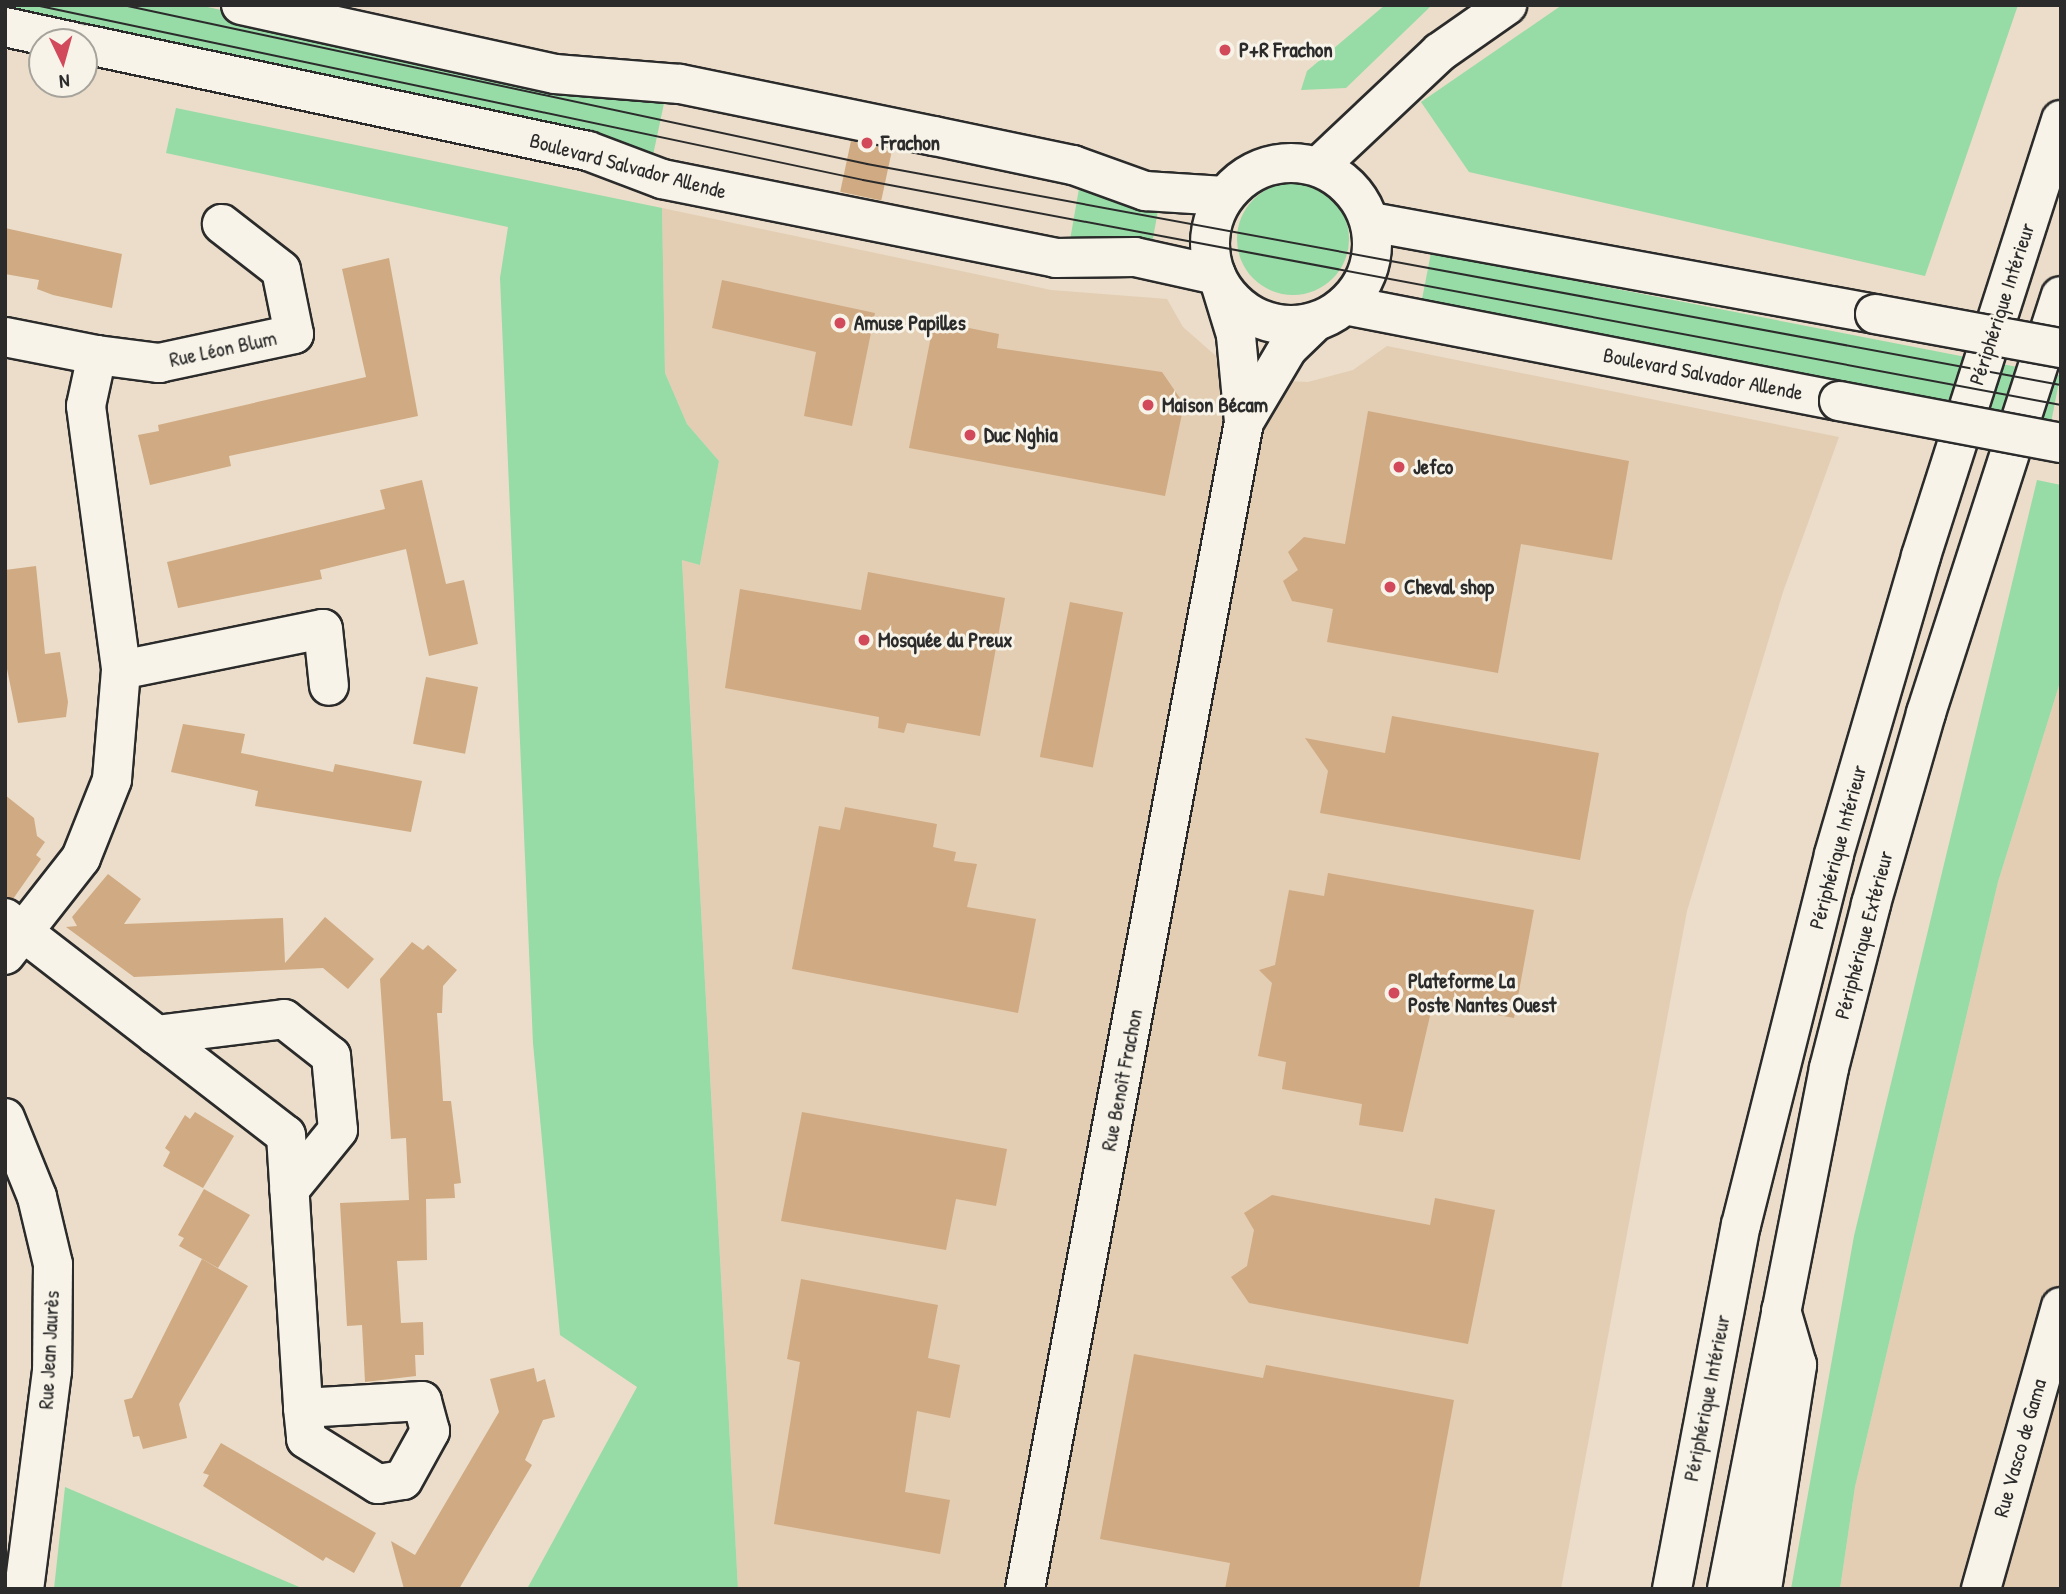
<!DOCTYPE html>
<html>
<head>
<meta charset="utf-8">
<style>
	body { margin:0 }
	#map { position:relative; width:2066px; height:1594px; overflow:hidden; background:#ebddc9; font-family:"Patrick Hand",sans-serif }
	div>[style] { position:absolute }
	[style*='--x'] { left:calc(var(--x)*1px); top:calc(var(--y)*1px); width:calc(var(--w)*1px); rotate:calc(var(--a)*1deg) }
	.built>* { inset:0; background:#e3ceb4 }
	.green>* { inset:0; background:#97dba6; transform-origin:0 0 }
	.round { border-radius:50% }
	.building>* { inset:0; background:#d0aa82; transform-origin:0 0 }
	.roads { filter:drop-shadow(2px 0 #2b2b2b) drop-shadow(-2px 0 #2b2b2b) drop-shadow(0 2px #2b2b2b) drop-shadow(0 -2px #2b2b2b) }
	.street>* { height:38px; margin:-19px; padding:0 19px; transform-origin:19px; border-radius:19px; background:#f7f3e8 }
	.secondary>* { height:38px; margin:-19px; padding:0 19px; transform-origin:19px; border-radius:19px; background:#f7f3e8 }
	.secondary>.ring { margin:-19px; padding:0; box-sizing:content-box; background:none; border:38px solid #f7f3e8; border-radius:50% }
	.highway>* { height:38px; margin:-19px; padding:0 19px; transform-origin:19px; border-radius:19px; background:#f7f3e8 }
	.tram>* { height:2px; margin:-1px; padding:0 1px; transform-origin:1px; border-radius:1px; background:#2b2b2b }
	.bridges { filter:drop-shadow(2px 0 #2b2b2b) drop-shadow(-2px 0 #2b2b2b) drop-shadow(0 2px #2b2b2b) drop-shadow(0 -2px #2b2b2b) }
	.secondary-bridge>* { height:38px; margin:-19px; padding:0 19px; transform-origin:19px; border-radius:19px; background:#f7f3e8 }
	.dots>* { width:19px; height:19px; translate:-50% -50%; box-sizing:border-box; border:4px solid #f7f3e8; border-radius:50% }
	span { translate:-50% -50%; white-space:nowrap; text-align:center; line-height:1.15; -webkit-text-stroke:6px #f7f3e8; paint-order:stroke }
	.poi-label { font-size:21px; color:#2b2b2b; font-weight:700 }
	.left { translate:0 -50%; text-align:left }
	.street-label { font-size:21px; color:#2b2b2b }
	.frame { position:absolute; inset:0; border:7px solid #2b2b2b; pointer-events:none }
	.north { position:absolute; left:28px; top:28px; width:70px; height:70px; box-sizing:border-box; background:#f7f3e8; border:2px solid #a5a39c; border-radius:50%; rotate:175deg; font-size:19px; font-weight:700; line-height:28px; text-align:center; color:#2b2b2b }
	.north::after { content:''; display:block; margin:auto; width:24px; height:32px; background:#d1495b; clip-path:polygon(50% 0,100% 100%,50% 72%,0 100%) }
</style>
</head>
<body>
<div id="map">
	<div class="built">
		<div style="clip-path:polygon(662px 208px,1051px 290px,1167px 299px,1183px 327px,1224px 363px,1286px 381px,1308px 382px,1353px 370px,1387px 346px,1839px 437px,1783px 592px,1687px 911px,1561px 1589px,738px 1589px,682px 559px,700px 565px,719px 461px,687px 424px,665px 373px)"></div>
		<div style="clip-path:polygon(2061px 679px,2061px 1589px,1840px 1589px,1855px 1487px,1998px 882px)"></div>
	</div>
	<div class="green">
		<div style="clip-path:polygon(5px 5px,198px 5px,604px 93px,666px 94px,652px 160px,5px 11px)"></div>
		<div style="clip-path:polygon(1385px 5px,1432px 5px,1346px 88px,1301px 90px,1307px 71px)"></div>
		<div style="clip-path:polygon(1562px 5px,2018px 5px,1925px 276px,1469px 172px,1421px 102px)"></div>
		<div style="clip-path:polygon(176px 108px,662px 208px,665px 373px,687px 424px,719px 461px,700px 565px,682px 560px,738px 1589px,527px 1589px,637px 1387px,560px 1335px,533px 1043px,500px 278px,508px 227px,166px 153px)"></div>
		<div style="clip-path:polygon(1081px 177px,1159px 205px,1151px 249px,1069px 246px)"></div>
		<div class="round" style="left:1237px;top:183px;width:112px;height:112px"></div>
		<div style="left:1431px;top:253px;width:641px;height:49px;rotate:11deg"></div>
		<div style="clip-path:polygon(2037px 480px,2061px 485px,2061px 679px,1998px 882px,1855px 1487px,1840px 1589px,1791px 1589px,1854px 1236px)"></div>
		<div style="clip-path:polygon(65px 1487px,304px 1589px,54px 1589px)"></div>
	</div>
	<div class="building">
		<div style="left:851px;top:141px;width:42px;height:52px;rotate:12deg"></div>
		<div style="clip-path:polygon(5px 228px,122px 254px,112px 308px,53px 295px,37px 289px,39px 280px,5px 274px)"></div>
		<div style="clip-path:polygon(389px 258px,418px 416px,229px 456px,231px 466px,150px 485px,138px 435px,159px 431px,158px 425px,366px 377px,342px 269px)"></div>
		<div style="clip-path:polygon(722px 280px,875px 313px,852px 426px,804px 416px,816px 352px,712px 328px)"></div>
		<div style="clip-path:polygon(934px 321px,999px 334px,997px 348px,1162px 372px,1184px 404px,1165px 496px,909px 448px)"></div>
		<div style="clip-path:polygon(1368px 411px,1629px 461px,1612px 560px,1521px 544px,1498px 673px,1327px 642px,1333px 609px,1292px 601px,1283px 581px,1298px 570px,1288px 552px,1304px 537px,1345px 544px)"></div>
		<div style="clip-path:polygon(422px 480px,446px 584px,464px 580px,478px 644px,429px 656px,406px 549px,320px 570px,322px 579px,178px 608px,167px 562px,385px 509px,380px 490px)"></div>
		<div style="clip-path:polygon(36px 566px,45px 654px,60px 652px,68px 702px,66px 717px,18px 723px,5px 659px,5px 570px)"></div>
		<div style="clip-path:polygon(868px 572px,1005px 598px,980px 736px,907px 723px,904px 733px,878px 728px,879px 717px,725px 688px,740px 589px,861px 610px)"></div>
		<div style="left:1070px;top:602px;width:54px;height:158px;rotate:11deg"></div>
		<div style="left:426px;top:677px;width:53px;height:68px;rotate:11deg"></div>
		<div style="clip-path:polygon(1392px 716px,1599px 753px,1580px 860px,1320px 813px,1328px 771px,1305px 738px,1385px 753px)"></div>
		<div style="clip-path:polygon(183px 724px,245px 734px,241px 753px,333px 772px,335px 764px,422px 781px,411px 832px,255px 806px,258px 791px,171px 772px)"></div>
		<div style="clip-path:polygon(5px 795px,34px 818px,37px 836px,45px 842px,36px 855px,41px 859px,13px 899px,5px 897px)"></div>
		<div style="clip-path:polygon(845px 807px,937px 824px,933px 847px,956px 852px,954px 861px,977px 864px,967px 907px,1036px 919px,1018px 1013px,792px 969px,819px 826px,840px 830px)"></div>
		<div style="clip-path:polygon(1328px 873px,1534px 910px,1514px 1018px,1433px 1003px,1403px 1132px,1359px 1125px,1362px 1104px,1282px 1089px,1286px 1062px,1258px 1056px,1272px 983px,1259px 970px,1275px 965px,1289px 890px,1324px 896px)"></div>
		<div style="clip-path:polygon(108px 874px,141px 899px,124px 924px,283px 918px,285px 963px,325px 917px,374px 959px,348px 989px,323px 968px,134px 977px,66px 927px,77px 926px,72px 917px)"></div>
		<div style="clip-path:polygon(412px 942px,423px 950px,428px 945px,457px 970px,443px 986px,442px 1013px,437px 1013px,443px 1101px,451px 1101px,461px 1183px,454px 1184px,455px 1198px,426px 1199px,427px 1260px,397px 1261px,401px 1323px,423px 1322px,424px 1355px,415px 1355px,416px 1376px,365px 1382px,362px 1325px,347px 1326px,340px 1203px,409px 1200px,406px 1138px,391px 1139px,380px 979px)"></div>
		<div style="clip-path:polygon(195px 1112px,234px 1136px,203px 1188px,163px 1166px,170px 1152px,165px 1148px,185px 1115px,190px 1119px)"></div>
		<div style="clip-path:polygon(802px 1112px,1007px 1149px,996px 1206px,956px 1199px,946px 1250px,781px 1221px)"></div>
		<div style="clip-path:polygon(204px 1189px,250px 1215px,218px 1268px,179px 1246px,184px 1238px,178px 1235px)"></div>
		<div style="clip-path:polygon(1272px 1195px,1430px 1225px,1435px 1198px,1495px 1210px,1468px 1344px,1249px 1303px,1231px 1277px,1247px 1266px,1254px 1230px,1244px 1213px)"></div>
		<div style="clip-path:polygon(202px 1259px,248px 1286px,179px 1404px,187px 1438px,143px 1449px,139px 1436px,133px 1437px,124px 1400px,132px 1398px)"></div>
		<div style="clip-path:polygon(801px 1279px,938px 1305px,928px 1358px,960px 1365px,950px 1418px,917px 1411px,905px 1492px,950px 1500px,940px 1554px,774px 1524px,800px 1362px,787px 1359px)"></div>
		<div style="clip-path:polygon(1134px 1354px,1263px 1378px,1266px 1365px,1454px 1400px,1419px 1589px,1225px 1589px,1230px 1563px,1100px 1539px)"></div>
		<div style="clip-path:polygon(534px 1368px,537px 1382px,545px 1379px,555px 1417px,543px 1420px,525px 1460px,532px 1465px,484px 1546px,459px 1589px,404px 1589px,391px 1541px,415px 1555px,499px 1412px,490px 1379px)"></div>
		<div style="clip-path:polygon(221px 1443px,376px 1533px,354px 1573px,326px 1557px,323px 1561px,203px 1486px,209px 1475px,203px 1473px)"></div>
	</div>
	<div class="roads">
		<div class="street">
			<div style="--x:5;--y:337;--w:94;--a:11.1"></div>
			<div style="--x:97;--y:355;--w:52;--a:102.2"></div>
			<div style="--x:86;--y:406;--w:266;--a:82.4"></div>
			<div style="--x:121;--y:670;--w:110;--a:94.7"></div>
			<div style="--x:112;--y:780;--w:84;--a:111.7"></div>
			<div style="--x:81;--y:858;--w:123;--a:128.1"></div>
			<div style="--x:97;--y:355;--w:63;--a:7.4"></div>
			<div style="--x:159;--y:363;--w:138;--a:-12.1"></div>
			<div style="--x:294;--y:334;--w:65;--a:-101.5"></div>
			<div style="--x:281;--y:270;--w:75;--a:-142.1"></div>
			<div style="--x:1244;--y:422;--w:86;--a:-59.3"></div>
			<div style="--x:1288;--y:348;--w:36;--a:-44"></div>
			<div style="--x:121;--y:670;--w:206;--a:-11.5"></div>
			<div style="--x:323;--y:629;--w:57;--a:84"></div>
			<div style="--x:5;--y:918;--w:355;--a:37.7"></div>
			<div style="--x:286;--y:1135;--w:274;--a:86.4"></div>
			<div style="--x:303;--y:1408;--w:31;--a:84"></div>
			<div style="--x:306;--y:1439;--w:85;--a:32"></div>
			<div style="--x:378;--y:1484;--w:25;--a:-9"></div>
			<div style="--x:403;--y:1480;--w:56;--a:-61.1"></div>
			<div style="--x:430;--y:1431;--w:31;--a:-105"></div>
			<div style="--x:422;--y:1401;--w:119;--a:176.6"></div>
			<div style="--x:156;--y:1035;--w:129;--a:-7.1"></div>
			<div style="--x:284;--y:1019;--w:60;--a:38.2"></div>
			<div style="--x:331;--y:1056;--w:74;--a:84.6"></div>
			<div style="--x:338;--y:1130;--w:77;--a:129.2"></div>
			<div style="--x:5;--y:1118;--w:85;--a:67.9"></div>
			<div style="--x:37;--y:1197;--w:69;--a:76.6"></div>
			<div style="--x:53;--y:1264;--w:107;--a:90.5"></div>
			<div style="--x:52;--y:1371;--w:220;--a:97.3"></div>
			<div style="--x:1025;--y:1589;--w:1187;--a:-79.37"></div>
			<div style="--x:1244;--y:422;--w:87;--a:-95.3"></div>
			<div style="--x:1236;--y:335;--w:51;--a:-107"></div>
			<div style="--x:1981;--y:1589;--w:293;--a:-74.2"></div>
		</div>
		<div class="secondary">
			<div style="--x:241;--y:5;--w:321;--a:12.4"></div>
			<div style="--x:555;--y:74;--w:125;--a:4.6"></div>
			<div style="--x:680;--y:84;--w:259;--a:11.6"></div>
			<div style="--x:934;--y:136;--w:142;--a:11.8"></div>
			<div style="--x:1073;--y:165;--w:77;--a:19.9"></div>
			<div style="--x:1145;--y:191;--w:79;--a:3.6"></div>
			<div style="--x:5;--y:27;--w:71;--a:12.3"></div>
			<div style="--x:84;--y:44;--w:515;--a:11.99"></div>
			<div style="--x:588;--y:151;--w:79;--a:20.7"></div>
			<div style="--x:662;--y:179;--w:402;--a:11.3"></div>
			<div style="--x:1056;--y:258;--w:79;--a:-0.7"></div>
			<div style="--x:1135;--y:257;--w:83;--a:12.5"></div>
			<div class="ring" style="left:1210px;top:163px;width:124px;height:124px"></div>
			<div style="--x:1371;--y:222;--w:512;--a:10.34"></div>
			<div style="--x:1345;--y:305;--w:503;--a:11"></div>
		</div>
		<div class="highway">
			<div style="--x:1319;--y:166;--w:166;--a:-43.3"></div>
			<div style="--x:1440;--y:52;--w:82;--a:-35"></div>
			<div style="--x:1672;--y:1589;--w:370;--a:-79.3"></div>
			<div style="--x:1741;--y:1225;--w:382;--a:-75.9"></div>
			<div style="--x:1834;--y:854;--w:310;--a:-73.7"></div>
			<div style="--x:1921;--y:556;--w:458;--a:-72.2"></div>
			<div style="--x:1727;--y:1589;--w:531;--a:-78.92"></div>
			<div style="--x:1829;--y:1068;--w:169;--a:-75.6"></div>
			<div style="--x:1871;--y:904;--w:199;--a:-73.9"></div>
			<div style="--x:1926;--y:713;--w:438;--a:-72.1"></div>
			<div style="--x:1762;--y:1589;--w:227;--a:-81.1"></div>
			<div style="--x:1797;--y:1365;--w:57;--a:-106.2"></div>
		</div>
	</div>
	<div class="tram">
		<div style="--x:35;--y:5;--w:846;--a:11.93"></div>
		<div style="--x:863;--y:180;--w:1219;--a:10.64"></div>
		<div style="--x:123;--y:5;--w:761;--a:12.06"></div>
		<div style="--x:867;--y:164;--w:1214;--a:10.49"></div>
	</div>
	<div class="bridges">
		<div class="secondary-bridge">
			<div style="--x:1875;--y:314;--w:189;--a:10.4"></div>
			<div style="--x:1839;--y:401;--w:226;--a:10.7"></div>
		</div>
	</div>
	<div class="dots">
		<div style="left:1225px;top:50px;background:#d1495b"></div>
		<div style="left:867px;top:143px;background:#d1495b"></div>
		<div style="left:840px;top:323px;background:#d1495b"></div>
		<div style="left:1148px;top:405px;background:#d1495b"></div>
		<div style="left:970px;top:435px;background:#d1495b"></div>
		<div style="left:1399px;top:467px;background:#d1495b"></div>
		<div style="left:1390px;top:587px;background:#d1495b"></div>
		<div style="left:864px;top:640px;background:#d1495b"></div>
		<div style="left:1394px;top:993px;background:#d1495b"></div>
	</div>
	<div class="poi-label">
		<span class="left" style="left:1239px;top:50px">P+R Frachon</span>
		<span class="left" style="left:881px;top:143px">Frachon</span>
		<span class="left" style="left:854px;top:323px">Amuse Papilles</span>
		<span class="left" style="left:1162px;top:405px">Maison Bécam</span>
		<span class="left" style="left:984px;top:435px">Duc Nghia</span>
		<span class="left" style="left:1413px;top:467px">Jefco</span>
		<span class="left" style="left:1404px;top:587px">Cheval shop</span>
		<span class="left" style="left:878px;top:640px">Mosquée du Preux</span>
		<span class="left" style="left:1408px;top:993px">Plateforme La<br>Poste Nantes Ouest</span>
	</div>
	<div class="street-label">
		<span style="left:628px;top:166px;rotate:15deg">Boulevard Salvador Allende</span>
		<span style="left:2002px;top:304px;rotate:-72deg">Périphérique Intérieur</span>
		<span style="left:223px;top:349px;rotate:-12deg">Rue Léon Blum</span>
		<span style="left:1703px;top:374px;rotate:11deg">Boulevard Salvador Allende</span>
		<span style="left:1838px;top:847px;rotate:-75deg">Périphérique Intérieur</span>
		<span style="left:1864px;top:935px;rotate:-75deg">Périphérique Extérieur</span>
		<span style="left:1122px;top:1080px;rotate:-79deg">Rue Benoît Frachon</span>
		<span style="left:49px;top:1350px;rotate:-87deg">Rue Jean Jaurès</span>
		<span style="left:1707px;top:1398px;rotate:-79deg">Périphérique Intérieur</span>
		<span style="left:2020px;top:1448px;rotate:-74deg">Rue Vasco de Gama</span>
	</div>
	<div class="frame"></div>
	<div class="north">N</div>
</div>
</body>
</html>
